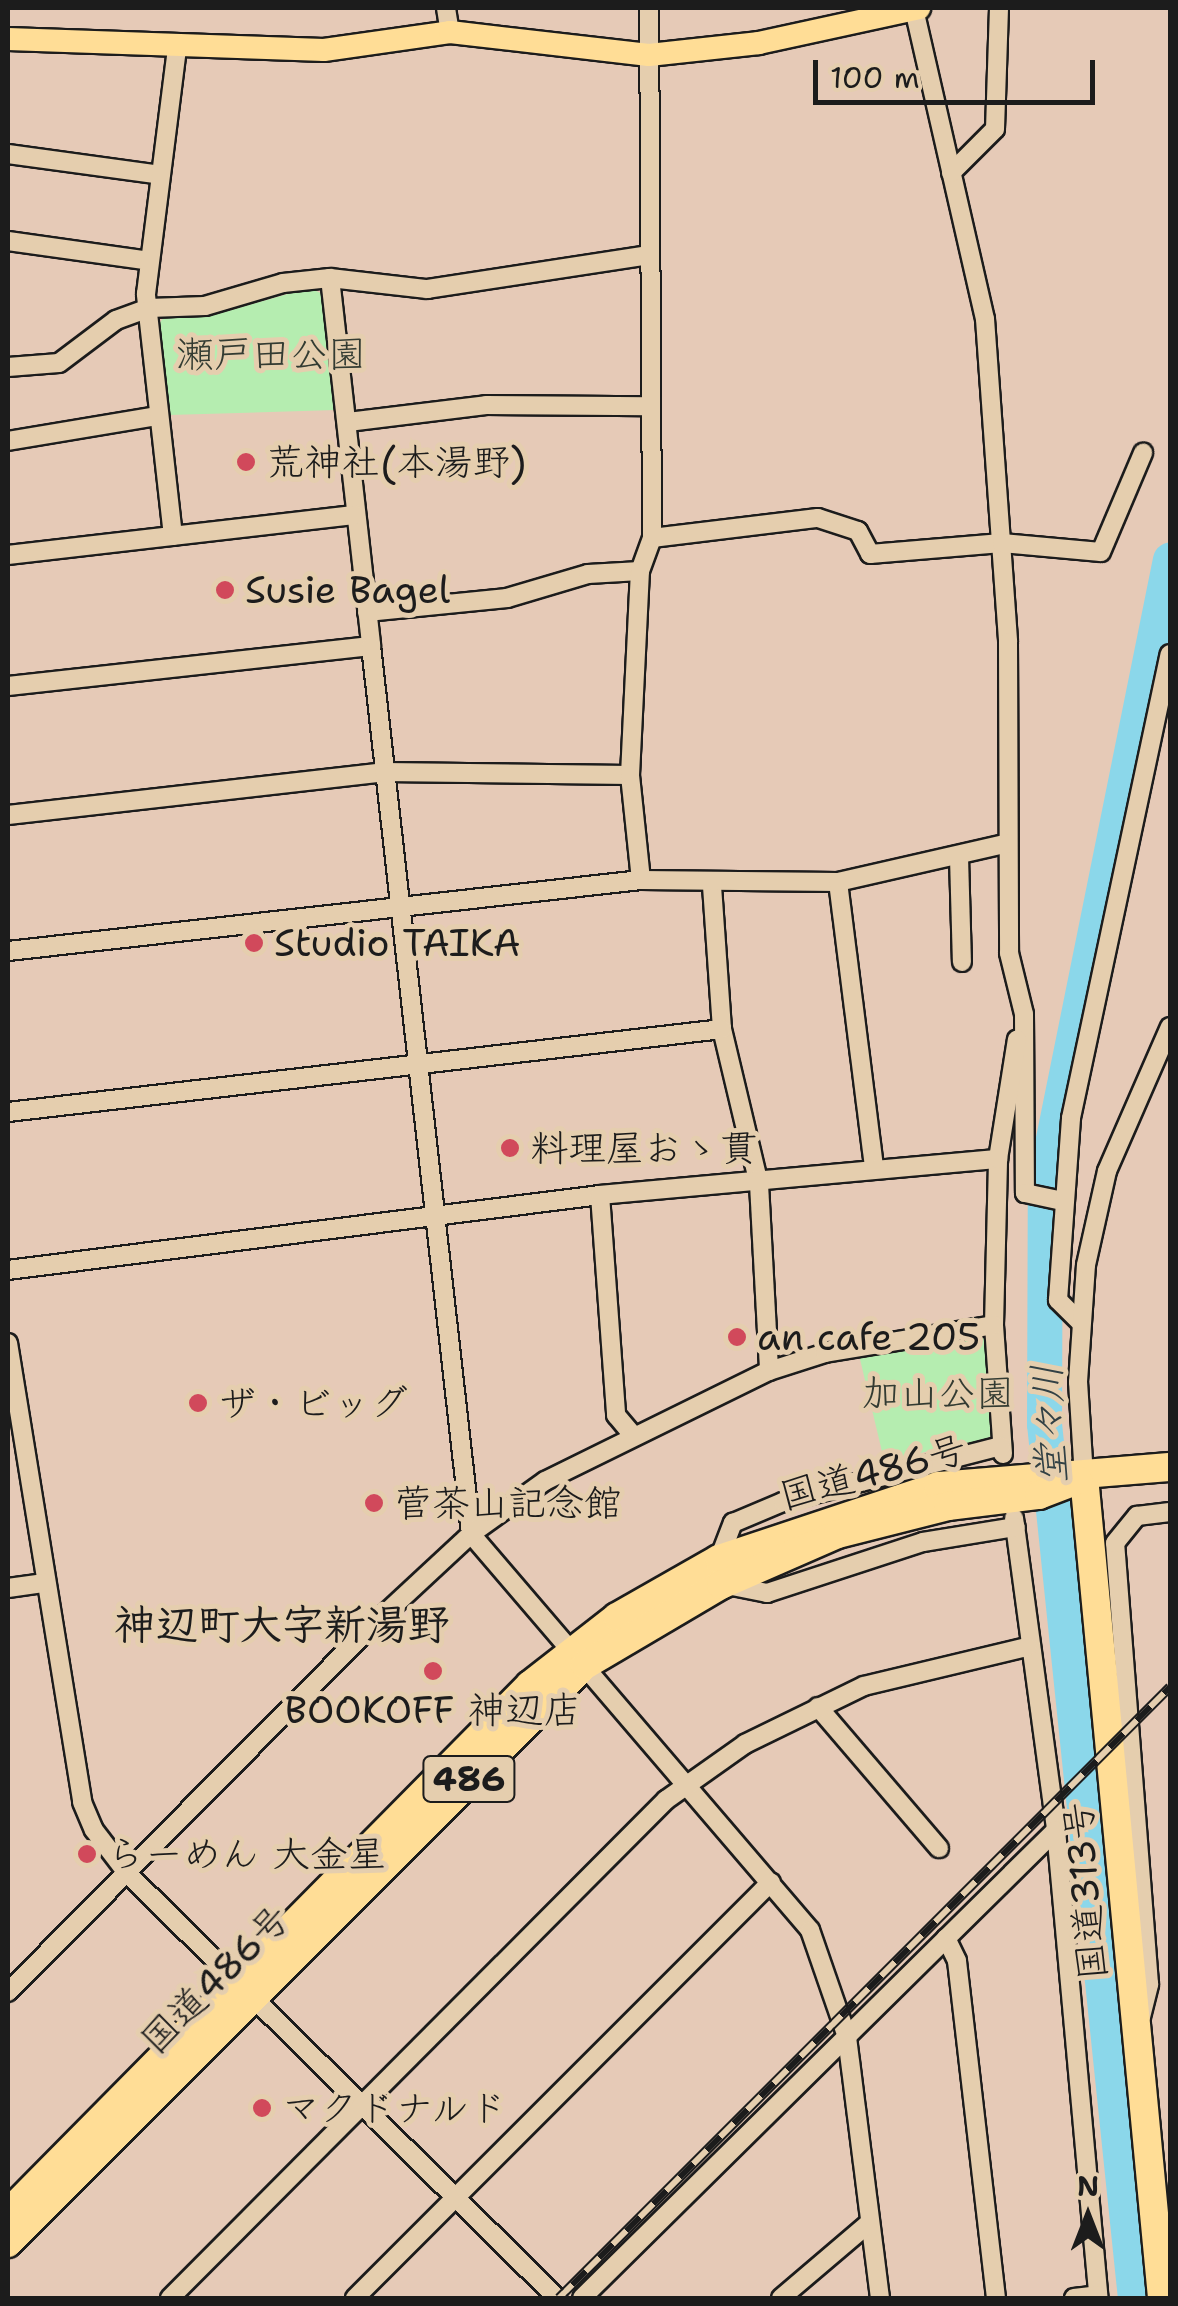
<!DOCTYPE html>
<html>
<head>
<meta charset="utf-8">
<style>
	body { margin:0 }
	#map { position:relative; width:1178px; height:2306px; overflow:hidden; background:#e6cab7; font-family:"Shantell Sans","Klee One",sans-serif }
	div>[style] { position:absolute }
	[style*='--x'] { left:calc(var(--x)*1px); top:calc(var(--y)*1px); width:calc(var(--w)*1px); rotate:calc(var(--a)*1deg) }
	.green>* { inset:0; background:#b5edb0 }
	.river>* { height:35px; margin:-17.5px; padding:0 17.5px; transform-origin:17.5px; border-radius:17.5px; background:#8bd7ea }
	.roads { filter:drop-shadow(2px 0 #1c1c1c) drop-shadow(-2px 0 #1c1c1c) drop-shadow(0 2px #1c1c1c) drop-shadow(0 -2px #1c1c1c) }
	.minor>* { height:18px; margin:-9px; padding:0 9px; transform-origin:9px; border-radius:9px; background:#e5ceae }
	.major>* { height:22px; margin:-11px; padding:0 11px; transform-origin:11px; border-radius:11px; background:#ffdd96 }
	.highway>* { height:28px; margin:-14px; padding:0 14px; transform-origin:14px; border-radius:14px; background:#ffdd96 }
	.rail>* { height:10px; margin-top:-5px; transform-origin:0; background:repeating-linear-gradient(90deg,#e5ceae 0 19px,#1c1c1c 0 38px); box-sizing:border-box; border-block:2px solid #1c1c1c }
	.dots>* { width:28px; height:28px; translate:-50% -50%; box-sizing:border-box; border:5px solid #e5ceae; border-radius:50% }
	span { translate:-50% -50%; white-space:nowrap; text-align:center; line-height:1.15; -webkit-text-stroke:10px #e5ceae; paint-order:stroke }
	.shield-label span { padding:2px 8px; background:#e5ceae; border:2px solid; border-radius:8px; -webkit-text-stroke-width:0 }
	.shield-label { font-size:35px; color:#1c1c1c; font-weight:700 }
	.park-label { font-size:38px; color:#333b32 }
	.poi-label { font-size:38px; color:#1c1c1c }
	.left { translate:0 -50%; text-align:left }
	.street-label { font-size:38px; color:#1c1c1c }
	.water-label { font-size:40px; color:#324145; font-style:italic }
	.quarter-label { font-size:42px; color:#1c1c1c; font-weight:700 }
	.frame { position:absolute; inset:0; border:10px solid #1c1c1c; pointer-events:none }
	.north { position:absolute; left:1038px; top:2166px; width:100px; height:100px; -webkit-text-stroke:8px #e5ceae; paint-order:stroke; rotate:0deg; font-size:28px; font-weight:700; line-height:40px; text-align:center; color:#1c1c1c }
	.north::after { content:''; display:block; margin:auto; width:35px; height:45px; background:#1c1c1c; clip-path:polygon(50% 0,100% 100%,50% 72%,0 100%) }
	.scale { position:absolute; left:813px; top:60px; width:282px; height:45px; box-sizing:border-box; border:5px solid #1c1c1c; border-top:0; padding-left:12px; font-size:30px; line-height:35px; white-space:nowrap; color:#1c1c1c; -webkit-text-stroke:8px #e5ceae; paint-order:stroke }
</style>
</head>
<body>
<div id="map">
	<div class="green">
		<div style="clip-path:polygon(309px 288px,323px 294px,335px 410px,169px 415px,158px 326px,165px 315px,210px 316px)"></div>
		<div style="clip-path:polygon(974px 1331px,991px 1343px,995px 1430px,987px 1440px,884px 1460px,859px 1355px)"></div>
	</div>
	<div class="river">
		<div style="--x:1135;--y:2298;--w:879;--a:-95.94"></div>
		<div style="--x:1044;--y:1424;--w:246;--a:-89.8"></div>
		<div style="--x:1045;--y:1178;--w:631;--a:-78.58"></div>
	</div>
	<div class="roads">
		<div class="minor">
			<div style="--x:446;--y:8;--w:24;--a:81"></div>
			<div style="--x:914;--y:9;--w:318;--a:77.1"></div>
			<div style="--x:985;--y:319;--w:324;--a:85.9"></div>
			<div style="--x:1008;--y:642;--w:311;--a:89.8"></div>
			<div style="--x:1009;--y:953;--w:63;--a:76.2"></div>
			<div style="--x:1024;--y:1014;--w:179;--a:89.7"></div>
			<div style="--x:1025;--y:1193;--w:39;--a:12"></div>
			<div style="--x:8;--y:154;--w:154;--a:7.8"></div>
			<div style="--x:951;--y:173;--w:62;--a:-45"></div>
			<div style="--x:995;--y:129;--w:121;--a:-88.1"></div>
			<div style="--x:8;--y:241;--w:143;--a:8"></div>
			<div style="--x:330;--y:278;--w:370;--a:83.6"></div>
			<div style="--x:8;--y:367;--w:51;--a:-4.5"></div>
			<div style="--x:59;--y:363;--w:71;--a:-37"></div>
			<div style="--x:116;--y:320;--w:35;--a:-20"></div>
			<div style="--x:149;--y:308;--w:56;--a:-2"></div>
			<div style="--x:205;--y:306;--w:81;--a:-16.4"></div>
			<div style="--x:283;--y:283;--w:47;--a:-6.1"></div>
			<div style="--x:330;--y:278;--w:98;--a:6.5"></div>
			<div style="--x:427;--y:289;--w:224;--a:-8.7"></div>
			<div style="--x:348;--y:422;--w:139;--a:-7"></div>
			<div style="--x:486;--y:405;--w:163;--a:0.4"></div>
			<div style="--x:8;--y:441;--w:152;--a:-9.5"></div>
			<div style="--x:173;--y:536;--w:244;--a:-96.4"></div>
			<div style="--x:146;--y:294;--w:249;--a:-82.8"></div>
			<div style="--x:652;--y:538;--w:167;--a:-6.9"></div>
			<div style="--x:818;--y:518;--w:42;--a:18"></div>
			<div style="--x:858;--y:531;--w:26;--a:62"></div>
			<div style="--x:870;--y:554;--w:132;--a:-4.8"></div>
			<div style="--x:1002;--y:543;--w:99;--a:5.2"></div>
			<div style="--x:1101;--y:552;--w:108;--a:-67"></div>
			<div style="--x:8;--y:555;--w:350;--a:-6.6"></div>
			<div style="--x:367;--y:612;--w:141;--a:-5.7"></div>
			<div style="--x:507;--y:598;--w:84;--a:-16.5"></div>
			<div style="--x:588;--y:574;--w:52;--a:-3.3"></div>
			<div style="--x:8;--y:686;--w:365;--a:-6.3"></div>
			<div style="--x:371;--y:646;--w:894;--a:83.57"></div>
			<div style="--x:471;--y:1534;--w:521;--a:49.43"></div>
			<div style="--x:810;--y:1930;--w:113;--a:70.9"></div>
			<div style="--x:847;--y:2037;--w:263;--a:82.8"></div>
			<div style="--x:8;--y:815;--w:378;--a:-6.5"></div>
			<div style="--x:384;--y:772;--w:246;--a:0.7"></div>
			<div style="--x:959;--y:857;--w:105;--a:88.4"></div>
			<div style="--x:641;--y:880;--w:106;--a:-96"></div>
			<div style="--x:630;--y:775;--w:204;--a:-87.2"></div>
			<div style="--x:640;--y:571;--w:35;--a:-70"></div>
			<div style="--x:652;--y:538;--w:530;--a:-90.32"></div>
			<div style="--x:838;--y:882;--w:288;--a:82.8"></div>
			<div style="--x:712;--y:886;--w:143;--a:86"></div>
			<div style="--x:722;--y:1029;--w:159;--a:76.6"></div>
			<div style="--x:759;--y:1184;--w:187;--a:86.9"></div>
			<div style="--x:8;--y:951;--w:637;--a:-6.4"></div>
			<div style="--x:641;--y:880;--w:197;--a:0.6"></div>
			<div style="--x:838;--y:882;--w:174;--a:-12.9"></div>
			<div style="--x:8;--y:1112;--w:719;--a:-6.63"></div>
			<div style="--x:600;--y:1195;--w:221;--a:85.8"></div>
			<div style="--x:616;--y:1415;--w:23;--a:50"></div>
			<div style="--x:8;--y:1270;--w:597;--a:-7.22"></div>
			<div style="--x:600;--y:1195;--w:400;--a:-5.2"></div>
			<div style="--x:1079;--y:1321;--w:30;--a:-135"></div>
			<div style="--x:1058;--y:1300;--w:182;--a:-85.9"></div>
			<div style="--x:1071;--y:1118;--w:474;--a:-78"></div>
			<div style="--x:8;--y:1343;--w:465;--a:80.8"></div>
			<div style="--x:82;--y:1802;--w:30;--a:67"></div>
			<div style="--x:94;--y:1830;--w:54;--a:52.5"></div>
			<div style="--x:127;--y:1873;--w:605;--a:44.66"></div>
			<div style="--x:1003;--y:1454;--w:129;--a:-94"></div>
			<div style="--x:994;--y:1325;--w:166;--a:-88.6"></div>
			<div style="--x:998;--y:1159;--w:121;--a:-81"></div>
			<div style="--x:1084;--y:1477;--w:95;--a:-93.6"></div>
			<div style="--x:1078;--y:1382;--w:117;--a:-86.1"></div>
			<div style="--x:1086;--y:1265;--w:96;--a:-77.4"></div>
			<div style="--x:1107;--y:1171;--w:157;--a:-66.4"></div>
			<div style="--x:1014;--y:1518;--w:315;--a:82.3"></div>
			<div style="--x:1056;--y:1830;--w:470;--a:84.8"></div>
			<div style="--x:719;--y:1559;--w:39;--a:-69"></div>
			<div style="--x:733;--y:1523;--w:54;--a:-22.8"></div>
			<div style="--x:783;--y:1502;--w:225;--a:-14.4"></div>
			<div style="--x:727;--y:1585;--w:41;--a:11.3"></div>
			<div style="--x:767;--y:1593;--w:164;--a:-18.1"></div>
			<div style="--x:923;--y:1542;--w:94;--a:-9.2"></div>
			<div style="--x:8;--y:1588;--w:37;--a:-8"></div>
			<div style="--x:818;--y:1707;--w:186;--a:49.4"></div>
			<div style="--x:946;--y:1938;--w:25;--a:64"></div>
			<div style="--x:957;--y:1961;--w:339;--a:83.4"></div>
			<div style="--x:8;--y:1992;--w:499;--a:-45.2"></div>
			<div style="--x:359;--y:1638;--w:153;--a:-42.9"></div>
			<div style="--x:471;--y:1534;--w:91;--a:-35.6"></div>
			<div style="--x:545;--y:1481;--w:250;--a:-26.2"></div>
			<div style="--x:769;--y:1371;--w:59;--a:-17.8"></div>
			<div style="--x:825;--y:1353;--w:171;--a:-9.4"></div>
			<div style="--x:1141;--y:2017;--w:34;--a:-76"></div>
			<div style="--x:1149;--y:1984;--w:442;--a:-94.4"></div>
			<div style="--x:1115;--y:1543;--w:35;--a:-51"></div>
			<div style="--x:1137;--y:1516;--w:33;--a:-7"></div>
			<div style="--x:170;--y:2298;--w:703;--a:-45.12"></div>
			<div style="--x:666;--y:1800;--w:97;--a:-35.3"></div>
			<div style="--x:745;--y:1744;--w:132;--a:-26"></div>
			<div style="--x:864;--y:1686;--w:168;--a:-13.5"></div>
			<div style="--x:355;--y:2298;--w:588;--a:-45"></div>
			<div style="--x:582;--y:2298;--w:666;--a:-44.64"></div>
			<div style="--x:781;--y:2298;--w:114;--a:-40.4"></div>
			<div style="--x:1074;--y:2298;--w:24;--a:-7"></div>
		</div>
		<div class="major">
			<div style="--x:8;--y:39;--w:316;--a:2"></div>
			<div style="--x:324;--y:50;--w:127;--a:-8.1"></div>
			<div style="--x:450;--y:32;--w:200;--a:6.6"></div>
			<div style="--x:649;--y:55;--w:111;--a:-6.2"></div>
			<div style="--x:759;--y:43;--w:164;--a:-12.3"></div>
		</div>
		<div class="highway">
			<div style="--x:1084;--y:1477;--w:825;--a:84.57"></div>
			<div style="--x:8;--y:2213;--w:742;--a:-45.33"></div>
			<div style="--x:530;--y:1685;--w:110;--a:-38"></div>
			<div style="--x:617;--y:1617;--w:117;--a:-29.6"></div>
			<div style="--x:719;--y:1559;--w:231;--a:-18.4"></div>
			<div style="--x:938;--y:1486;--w:233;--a:-4.7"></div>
			<div style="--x:8;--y:2243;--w:817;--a:-45.05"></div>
			<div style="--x:585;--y:1665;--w:158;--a:-30.5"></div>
			<div style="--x:721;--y:1585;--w:128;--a:-23.6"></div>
			<div style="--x:838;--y:1534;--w:114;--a:-14.3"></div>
			<div style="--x:948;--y:1506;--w:92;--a:-6.9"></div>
			<div style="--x:1039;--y:1495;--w:42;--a:-21"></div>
		</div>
	</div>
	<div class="rail">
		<div style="--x:559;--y:2298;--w:864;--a:-45"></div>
	</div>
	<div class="dots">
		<div style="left:246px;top:462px;background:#d1495b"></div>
		<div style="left:225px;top:590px;background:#d1495b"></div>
		<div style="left:254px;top:943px;background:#d1495b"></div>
		<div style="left:510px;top:1148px;background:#d1495b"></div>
		<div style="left:737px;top:1337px;background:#d1495b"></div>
		<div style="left:198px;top:1403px;background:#d1495b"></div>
		<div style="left:374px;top:1503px;background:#d1495b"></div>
		<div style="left:433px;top:1671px;background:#d1495b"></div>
		<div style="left:87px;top:1854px;background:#d1495b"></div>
		<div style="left:262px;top:2108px;background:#d1495b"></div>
	</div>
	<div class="shield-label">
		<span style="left:469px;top:1779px">486</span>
	</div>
	<div class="park-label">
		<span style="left:271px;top:354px">瀬戸田公園</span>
		<span style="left:938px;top:1393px">加山公園</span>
	</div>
	<div class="poi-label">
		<span class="left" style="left:266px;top:462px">荒神社(本湯野)</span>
		<span class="left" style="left:245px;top:590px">Susie Bagel</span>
		<span class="left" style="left:274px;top:943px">Studio TAIKA</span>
		<span class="left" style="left:530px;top:1148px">料理屋おゝ貫</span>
		<span class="left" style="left:757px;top:1337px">an cafe 205</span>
		<span class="left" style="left:218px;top:1403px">ザ・ビッグ</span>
		<span class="left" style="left:394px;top:1503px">菅茶山記念館</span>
		<span style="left:433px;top:1710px">BOOKOFF 神辺店</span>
		<span class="left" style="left:107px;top:1854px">らーめん 大金星</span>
		<span class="left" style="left:282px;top:2108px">マクドナルド</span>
	</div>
	<div class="street-label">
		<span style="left:873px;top:1472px;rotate:-15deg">国道486号</span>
		<span style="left:1085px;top:1891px;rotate:-95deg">国道313号</span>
		<span style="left:215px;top:1979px;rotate:-45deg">国道486号</span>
	</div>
	<div class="water-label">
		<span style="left:1049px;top:1424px;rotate:-93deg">堂々川</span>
	</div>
	<div class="quarter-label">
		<span style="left:282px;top:1624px">神辺町大字新湯野</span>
	</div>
	<div class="frame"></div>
	<div class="north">N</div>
	<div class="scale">100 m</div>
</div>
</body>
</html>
